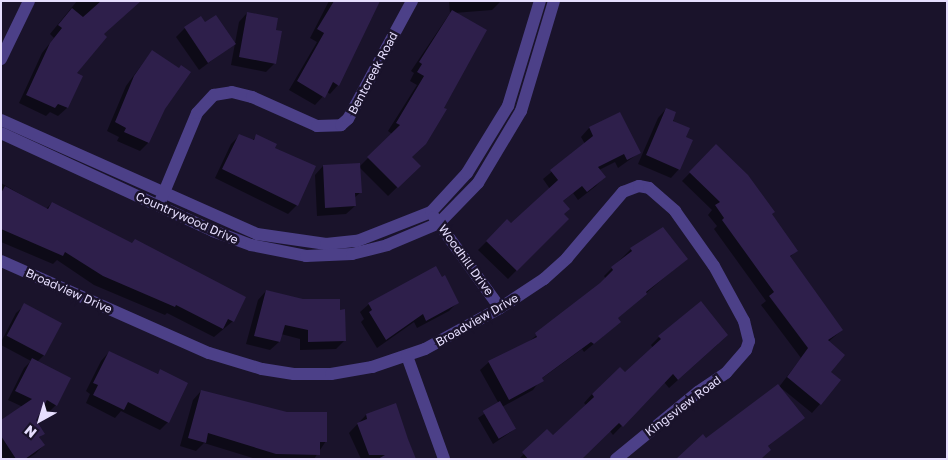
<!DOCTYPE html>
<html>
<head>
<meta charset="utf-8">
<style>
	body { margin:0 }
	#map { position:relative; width:948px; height:460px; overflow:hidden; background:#1a132b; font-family:"Golos Text",sans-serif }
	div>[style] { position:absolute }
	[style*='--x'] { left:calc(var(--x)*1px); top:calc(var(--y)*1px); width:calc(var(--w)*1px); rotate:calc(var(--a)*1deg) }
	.shadow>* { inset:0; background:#0007 }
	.building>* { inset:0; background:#2e1f4b; transform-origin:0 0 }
	.minor>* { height:12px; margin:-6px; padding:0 6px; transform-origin:6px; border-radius:6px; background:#4c4088 }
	span { translate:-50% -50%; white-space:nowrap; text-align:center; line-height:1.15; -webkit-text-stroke:5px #1a132b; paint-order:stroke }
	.street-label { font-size:12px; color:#e6defe }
	.frame { position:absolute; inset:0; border:2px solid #e6defe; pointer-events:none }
	.north { position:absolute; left:15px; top:395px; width:50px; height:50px; -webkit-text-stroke:4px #1a132b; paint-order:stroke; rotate:219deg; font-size:14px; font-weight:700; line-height:20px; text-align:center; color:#e6defe }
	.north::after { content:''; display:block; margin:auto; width:18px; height:22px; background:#e6defe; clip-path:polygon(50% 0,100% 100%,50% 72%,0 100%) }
</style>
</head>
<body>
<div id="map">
	<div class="shadow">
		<div style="clip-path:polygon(77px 1px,140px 1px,102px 35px,75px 74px,81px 77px,67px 108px,58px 116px,50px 112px,46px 116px,19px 103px,42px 53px,54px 38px,50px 34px)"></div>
		<div style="clip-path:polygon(329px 1px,379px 1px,338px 85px,330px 94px,327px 92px,315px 105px,289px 90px,317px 42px,310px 38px)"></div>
		<div style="clip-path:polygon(449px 1px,501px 1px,492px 10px,454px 13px,411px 157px,419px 166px,388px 196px,359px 167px,392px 134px,388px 131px,417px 85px,410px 81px,414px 73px,411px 71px,450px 13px)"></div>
		<div style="clip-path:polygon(247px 13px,274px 31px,275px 63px,266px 72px,231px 65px,239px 22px)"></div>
		<div style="clip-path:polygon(205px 24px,234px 44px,199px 70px,176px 37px,185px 28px)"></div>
		<div style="clip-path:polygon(152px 51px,164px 108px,148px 143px,140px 151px,117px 141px,119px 137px,107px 131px,126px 86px)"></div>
		<div style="clip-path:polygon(666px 109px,685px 138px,679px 169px,671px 178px,638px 164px,658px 118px)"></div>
		<div style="clip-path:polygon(620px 113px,639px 153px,618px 168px,615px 162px,599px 170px,604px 177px,596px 186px,578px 200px,573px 193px,562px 202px,563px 214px,567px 219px,508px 279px,478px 250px,507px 221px,511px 225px,550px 189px,543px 179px,585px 144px,581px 137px,589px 128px)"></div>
		<div style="clip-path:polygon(240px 135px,252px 141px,256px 136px,273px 148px,297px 205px,288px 214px,215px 178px,231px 144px)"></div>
		<div style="clip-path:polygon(716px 146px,796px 251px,789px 258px,842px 330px,828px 342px,829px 372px,820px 404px,812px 413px,780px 387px,803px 418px,767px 447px,706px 440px,779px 387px,801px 358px,761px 305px,766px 301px,714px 229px,717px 226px,708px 215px,712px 210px,682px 181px)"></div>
		<div style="clip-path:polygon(323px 166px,361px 192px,354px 198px,355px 206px,346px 214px,317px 216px,315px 175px)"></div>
		<div style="clip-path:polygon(1px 183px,46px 209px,52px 203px,233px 321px,214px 337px,167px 313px,165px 315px,94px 285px,57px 260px,53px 264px,1px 242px)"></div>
		<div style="clip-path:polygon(631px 249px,686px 259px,617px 318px,620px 322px,584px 352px,582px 349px,541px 379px,533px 390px,502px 407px,515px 429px,493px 444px,478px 418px,499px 404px,480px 370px,489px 362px,527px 343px,601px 284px,606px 279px,604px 276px)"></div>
		<div style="clip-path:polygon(266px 291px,345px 340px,336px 349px,300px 350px,300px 339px,281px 334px,279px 342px,270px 350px,246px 344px,258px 300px)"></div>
		<div style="clip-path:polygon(457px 303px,449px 311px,417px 328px,414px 322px,377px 348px,361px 322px,364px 319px,360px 312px,369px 304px)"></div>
		<div style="clip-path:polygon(25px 305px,44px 355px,37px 362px,56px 405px,48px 413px,40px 410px,34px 420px,43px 433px,39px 438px,44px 445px,35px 454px,27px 459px,2px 459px,1px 421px,23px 407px,8px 400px,24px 368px,31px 361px,1px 345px,1px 342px,16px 313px)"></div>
		<div style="clip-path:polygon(659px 337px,718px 344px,669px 388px,664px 382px,613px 435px,610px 431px,580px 459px,519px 459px,547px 431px,553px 437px,587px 406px,584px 403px,592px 394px,625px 374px,653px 348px,651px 345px)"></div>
		<div style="clip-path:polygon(109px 352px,156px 375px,161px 371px,168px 422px,160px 430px,121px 411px,115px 418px,86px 403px,90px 394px,86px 391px,101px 361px)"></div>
		<div style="clip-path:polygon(201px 391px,326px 441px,314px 459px,256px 459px,204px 443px,196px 451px,180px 446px,193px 400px)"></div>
		<div style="clip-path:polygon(395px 405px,415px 459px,361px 459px,349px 433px,366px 415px)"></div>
	</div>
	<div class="building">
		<div style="clip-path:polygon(101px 1px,141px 1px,104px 34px,107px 37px,77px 73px,83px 76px,68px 108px,58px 104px,55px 108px,26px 95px,50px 43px,62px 28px,58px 25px,72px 8px,83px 17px)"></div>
		<div style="clip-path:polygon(334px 1px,380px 1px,339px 86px,333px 82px,325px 98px,297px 81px,324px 33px,317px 29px)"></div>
		<div style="clip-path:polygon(452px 10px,487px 30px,444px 108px,447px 109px,426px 144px,412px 157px,421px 166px,398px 188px,367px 157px,400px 125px,396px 123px,424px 76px,417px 72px,422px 64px,419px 62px)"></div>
		<div style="clip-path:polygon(247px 12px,278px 18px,276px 30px,282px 31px,276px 64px,239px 57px)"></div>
		<div style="clip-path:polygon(216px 15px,236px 44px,208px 63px,184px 27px,201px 16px,205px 22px)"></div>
		<div style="clip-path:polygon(152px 50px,179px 68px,181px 65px,191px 72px,165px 109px,149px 143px,124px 132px,126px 128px,115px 122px,134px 76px)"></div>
		<div style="clip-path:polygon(666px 108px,676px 112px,673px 121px,690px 128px,686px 137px,693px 140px,680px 170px,646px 155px)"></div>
		<div style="clip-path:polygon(620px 112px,641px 153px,627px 160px,624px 154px,598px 167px,606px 177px,587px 192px,582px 186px,563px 201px,570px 209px,564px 214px,569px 219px,517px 271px,486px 241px,507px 219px,511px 223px,558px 180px,550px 170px,593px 136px,589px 127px)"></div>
		<div style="clip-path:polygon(239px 134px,254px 140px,256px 134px,277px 144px,275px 148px,316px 166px,298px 206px,222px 169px)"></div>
		<div style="clip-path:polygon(716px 144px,748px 175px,775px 212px,772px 214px,798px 251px,790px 256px,843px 330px,828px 340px,845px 355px,831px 372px,841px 380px,821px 405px,787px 377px,808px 348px,769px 296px,774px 292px,722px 220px,724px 218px,715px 205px,720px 202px,689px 172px)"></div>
		<div style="clip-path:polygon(360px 163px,362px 193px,355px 193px,356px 206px,325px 208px,323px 165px)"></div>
		<div style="clip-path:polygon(5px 186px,48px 209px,52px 202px,132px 243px,135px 239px,246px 297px,234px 322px,228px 319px,223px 329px,176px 305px,175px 307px,103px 276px,65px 252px,63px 256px,1px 229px,1px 193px)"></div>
		<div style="clip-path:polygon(663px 227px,688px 259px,646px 292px,647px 294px,618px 318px,621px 322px,594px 344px,591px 342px,542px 378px,544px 381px,509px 400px,488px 361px,537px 337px,535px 333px,600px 283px,613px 270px,611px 267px,632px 251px,630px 248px)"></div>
		<div style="clip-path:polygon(436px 266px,442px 277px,445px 275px,459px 303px,426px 321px,423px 314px,386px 340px,369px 312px,372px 310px,368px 303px)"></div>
		<div style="clip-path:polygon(266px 290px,303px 299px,340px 299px,340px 310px,345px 309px,346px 341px,308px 342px,308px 330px,285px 325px,280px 342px,254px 336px)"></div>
		<div style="clip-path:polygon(701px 301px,728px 335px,678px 380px,673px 374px,623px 427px,619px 423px,582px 459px,528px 459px,522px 452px,547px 429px,553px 435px,594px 397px,592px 394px,620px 367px,625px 372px,661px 339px,658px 336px)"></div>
		<div style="left:24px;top:303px;width:43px;height:37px;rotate:28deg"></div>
		<div style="clip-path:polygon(109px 351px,158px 374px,160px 369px,188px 383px,169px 423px,128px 402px,124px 410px,93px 395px,98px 385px,93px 383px)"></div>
		<div style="clip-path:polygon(32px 358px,71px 378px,57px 406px,47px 400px,36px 420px,45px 434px,39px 437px,45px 445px,25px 459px,16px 459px,1px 436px,1px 420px,32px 399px,15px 391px)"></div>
		<div style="clip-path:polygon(778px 384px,805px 418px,768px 446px,771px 450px,761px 459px,676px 459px,703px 434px,706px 438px)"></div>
		<div style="clip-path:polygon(201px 390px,287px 412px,327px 412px,327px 442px,320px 442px,320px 455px,276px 454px,208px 433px,206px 443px,188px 438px)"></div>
		<div style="left:500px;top:401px;width:32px;height:20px;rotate:60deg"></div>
		<div style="clip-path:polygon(396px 403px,408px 439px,416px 459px,378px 459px,385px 455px,369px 455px,357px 423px,367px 419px,366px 414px)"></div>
	</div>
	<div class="minor">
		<div style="--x:1;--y:59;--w:64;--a:-64.2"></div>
		<div style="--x:1;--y:120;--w:280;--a:24"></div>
		<div style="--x:257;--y:234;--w:70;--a:8.2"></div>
		<div style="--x:326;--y:244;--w:31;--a:-6"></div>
		<div style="--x:357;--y:241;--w:79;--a:-21.4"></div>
		<div style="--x:431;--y:212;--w:53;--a:-47.3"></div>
		<div style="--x:467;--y:173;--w:79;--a:-58.5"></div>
		<div style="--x:508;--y:106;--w:110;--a:-73.1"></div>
		<div style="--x:1;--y:133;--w:234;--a:24.8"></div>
		<div style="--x:213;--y:231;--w:40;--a:20.2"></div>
		<div style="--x:251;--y:245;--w:56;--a:11.3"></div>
		<div style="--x:306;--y:256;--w:46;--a:-2.5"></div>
		<div style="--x:352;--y:254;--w:36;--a:-14"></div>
		<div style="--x:387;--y:245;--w:56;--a:-22.9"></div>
		<div style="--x:439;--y:223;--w:56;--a:-45.7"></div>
		<div style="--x:478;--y:183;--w:84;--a:-59.2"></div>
		<div style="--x:521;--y:111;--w:115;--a:-73.3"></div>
		<div style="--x:160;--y:202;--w:96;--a:-67.4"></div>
		<div style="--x:197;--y:113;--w:25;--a:-47"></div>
		<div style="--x:214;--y:95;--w:18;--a:-9"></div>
		<div style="--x:232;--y:92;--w:21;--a:14"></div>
		<div style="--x:252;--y:97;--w:71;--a:24"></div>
		<div style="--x:317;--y:126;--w:24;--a:-2"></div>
		<div style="--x:341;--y:125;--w:9;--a:-41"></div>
		<div style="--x:348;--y:119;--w:134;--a:-61.5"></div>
		<div style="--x:434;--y:217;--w:112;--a:54"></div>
		<div style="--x:1;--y:261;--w:227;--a:23.9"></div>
		<div style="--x:209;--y:353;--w:55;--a:16.8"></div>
		<div style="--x:262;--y:369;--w:32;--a:9"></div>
		<div style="--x:294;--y:374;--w:37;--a:0"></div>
		<div style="--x:331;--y:374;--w:42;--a:-9.7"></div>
		<div style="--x:372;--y:367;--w:56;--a:-18.8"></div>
		<div style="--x:425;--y:349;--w:85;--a:-28.7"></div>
		<div style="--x:500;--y:308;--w:53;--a:-33.4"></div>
		<div style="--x:544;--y:279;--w:31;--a:-42"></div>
		<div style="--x:567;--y:258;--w:87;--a:-49.7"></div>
		<div style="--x:623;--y:192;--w:17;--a:-21"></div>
		<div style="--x:639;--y:186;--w:10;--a:11"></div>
		<div style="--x:649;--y:188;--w:35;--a:41"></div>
		<div style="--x:675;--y:211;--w:67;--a:54.7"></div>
		<div style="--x:714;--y:266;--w:63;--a:61.4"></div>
		<div style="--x:744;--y:321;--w:21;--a:76"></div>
		<div style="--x:749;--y:341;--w:9;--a:108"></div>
		<div style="--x:746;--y:350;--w:30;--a:131"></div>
		<div style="--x:726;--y:373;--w:34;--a:146"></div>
		<div style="--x:698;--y:392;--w:106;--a:140.7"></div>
		<div style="--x:407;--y:356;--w:109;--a:70.2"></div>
	</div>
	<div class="street-label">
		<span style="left:373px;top:73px;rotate:-62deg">Bentcreek Road</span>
		<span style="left:187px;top:218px;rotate:24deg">Countrywood Drive</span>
		<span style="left:466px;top:260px;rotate:54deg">Woodhill Drive</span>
		<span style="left:69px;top:291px;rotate:24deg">Broadview Drive</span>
		<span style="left:477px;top:320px;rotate:-30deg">Broadview Drive</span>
		<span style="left:683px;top:406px;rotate:-37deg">Kingsview Road</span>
	</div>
	<div class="frame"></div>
	<div class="north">N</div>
</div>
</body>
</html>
